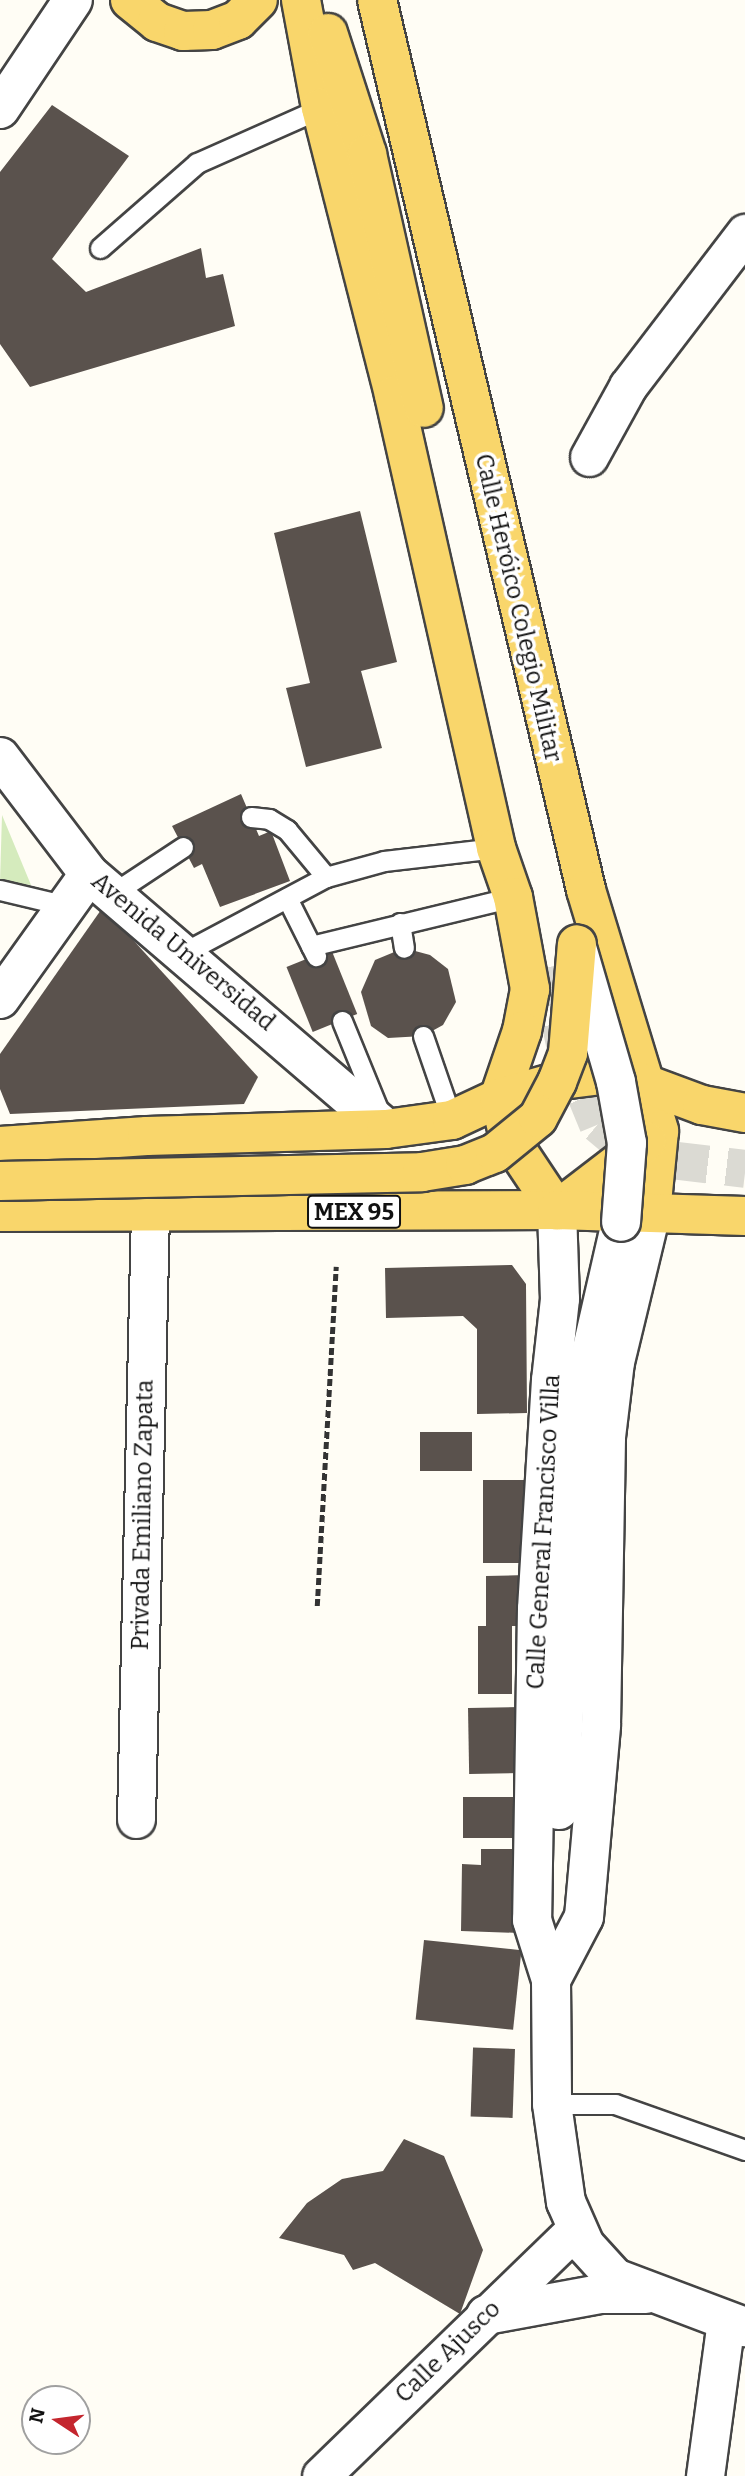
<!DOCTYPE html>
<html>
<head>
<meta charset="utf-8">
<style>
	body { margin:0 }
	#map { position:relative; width:745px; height:2476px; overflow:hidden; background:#fffdf5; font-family:Bitter,serif }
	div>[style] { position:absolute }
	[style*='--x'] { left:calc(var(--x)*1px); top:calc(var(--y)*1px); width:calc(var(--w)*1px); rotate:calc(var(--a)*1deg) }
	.green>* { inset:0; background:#d5ebbd }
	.building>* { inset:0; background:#5a524d; transform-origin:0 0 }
	.primary-tunnel>* { height:38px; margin-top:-19px; transform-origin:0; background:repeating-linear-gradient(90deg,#dbdad3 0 38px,transparent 0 57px) }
	.path>* { height:4.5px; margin-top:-2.25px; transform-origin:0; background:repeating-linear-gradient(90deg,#333 0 7px,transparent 0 10.5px) }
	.roads { filter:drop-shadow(2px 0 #444) drop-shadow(-2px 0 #444) drop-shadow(0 2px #444) drop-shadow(0 -2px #444) }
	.service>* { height:19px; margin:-9.5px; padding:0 9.5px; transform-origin:9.5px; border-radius:9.5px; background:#fff }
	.minor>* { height:37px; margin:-18.5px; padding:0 18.5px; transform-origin:18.5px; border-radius:18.5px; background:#fff }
	.tertiary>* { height:38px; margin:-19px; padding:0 19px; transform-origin:19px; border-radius:19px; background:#fff }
	.primary>* { height:38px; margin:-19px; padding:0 19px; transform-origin:19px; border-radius:19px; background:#f9d66b }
	.bridges { filter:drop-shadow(2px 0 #444) drop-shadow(-2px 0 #444) drop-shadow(0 2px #444) drop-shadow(0 -2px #444) }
	.tertiary-bridge>* { height:38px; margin:-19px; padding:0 19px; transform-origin:19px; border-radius:19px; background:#fff }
	.primary-bridge>* { height:38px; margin:-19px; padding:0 19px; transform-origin:19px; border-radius:19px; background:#f9d66b }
	span { translate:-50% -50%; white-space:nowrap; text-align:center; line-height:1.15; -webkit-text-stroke:7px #fff; paint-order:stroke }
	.shield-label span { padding:2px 5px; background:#fff; border:2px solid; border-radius:5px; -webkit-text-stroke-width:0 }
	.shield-label { font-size:23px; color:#111; font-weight:700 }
	.street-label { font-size:24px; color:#111 }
	.north { position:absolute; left:21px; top:2385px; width:70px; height:70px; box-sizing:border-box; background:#fff; border:2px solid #a0a0a0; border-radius:50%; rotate:283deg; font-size:19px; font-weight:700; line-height:28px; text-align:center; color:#111 }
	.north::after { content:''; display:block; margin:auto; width:24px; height:32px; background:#c4262e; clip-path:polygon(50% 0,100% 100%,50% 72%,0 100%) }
</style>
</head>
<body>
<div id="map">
	<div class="green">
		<div style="clip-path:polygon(2px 815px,31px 885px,0 882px)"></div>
	</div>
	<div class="building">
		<div style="clip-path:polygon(52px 105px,129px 156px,52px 259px,86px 292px,201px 248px,206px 278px,223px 274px,235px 326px,30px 387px,0 344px,0 172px)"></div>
		<div style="clip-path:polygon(360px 511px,397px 662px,361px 671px,382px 748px,306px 767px,286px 688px,310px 683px,274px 533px)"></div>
		<div style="clip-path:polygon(241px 794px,259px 836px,271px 831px,290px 881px,220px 907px,202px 864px,194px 868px,172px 826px)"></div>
		<div style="clip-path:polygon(103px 907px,258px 1077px,244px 1104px,10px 1114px,0 1089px,0 1054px)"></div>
		<div style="clip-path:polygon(404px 948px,430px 955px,448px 969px,456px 1002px,443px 1025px,423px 1036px,388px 1038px,371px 1026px,361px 992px,375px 960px)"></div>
		<div style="left:331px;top:949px;width:70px;height:48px;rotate:68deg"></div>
		<div style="clip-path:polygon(512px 1265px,526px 1284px,527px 1413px,477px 1414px,477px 1329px,463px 1316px,386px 1318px,385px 1268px)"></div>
		<div style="left:420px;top:1432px;width:52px;height:39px"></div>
		<div style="left:527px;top:1480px;width:83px;height:44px;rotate:90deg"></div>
		<div style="clip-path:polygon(526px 1575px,526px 1626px,512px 1626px,512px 1694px,478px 1694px,478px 1626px,486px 1626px,486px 1576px)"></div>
		<div style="left:520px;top:1707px;width:66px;height:52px;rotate:89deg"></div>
		<div style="left:463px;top:1797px;width:58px;height:41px"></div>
		<div style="clip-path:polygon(481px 1849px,521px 1849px,519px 1933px,461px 1931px,462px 1864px,481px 1865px)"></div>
		<div style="left:424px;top:1940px;width:98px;height:80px;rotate:6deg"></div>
		<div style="left:515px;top:2049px;width:69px;height:42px;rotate:92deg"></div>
		<div style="clip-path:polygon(404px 2139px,444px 2156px,483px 2250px,460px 2314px,375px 2263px,353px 2270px,344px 2255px,279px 2238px,307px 2203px,342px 2179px,383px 2171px)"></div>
	</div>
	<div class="primary-tunnel">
		<div style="--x:549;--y:967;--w:79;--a:78.3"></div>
		<div style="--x:565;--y:1044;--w:87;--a:67.6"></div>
		<div style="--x:598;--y:1124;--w:31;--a:40"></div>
		<div style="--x:622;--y:1144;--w:51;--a:18.4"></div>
		<div style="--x:670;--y:1160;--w:76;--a:6.8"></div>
	</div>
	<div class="path">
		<div style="--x:317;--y:1606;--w:340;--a:-86.8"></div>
	</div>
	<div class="roads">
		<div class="service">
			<div style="--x:100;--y:248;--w:129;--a:-41.2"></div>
			<div style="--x:197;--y:163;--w:136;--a:-23.9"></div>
			<div style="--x:251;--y:817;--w:18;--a:6"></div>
			<div style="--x:269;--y:819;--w:21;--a:31"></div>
			<div style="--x:287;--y:830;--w:61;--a:50.3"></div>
			<div style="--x:0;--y:890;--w:69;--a:13.4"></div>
			<div style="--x:112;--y:894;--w:85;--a:-33.5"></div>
			<div style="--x:287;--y:898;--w:65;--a:63.4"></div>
			<div style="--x:400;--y:923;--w:25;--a:81"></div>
			<div style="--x:311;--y:946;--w:208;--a:-13.6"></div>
			<div style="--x:183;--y:953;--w:162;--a:-28"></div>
			<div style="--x:326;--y:877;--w:60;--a:-15.4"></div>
			<div style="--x:384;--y:861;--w:113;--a:-6.6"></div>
			<div style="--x:342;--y:1021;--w:100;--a:67.8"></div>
			<div style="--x:423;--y:1036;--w:89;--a:71"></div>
			<div style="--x:552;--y:2104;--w:63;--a:0"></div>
			<div style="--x:615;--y:2104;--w:138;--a:19.5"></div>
		</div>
		<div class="minor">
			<div style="--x:589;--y:457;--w:81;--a:-61.2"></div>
			<div style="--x:628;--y:386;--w:193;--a:-52.6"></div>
			<div style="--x:136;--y:1819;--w:607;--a:-88.68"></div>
			<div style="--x:321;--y:2476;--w:355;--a:-44.1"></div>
			<div style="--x:705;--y:2476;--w:157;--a:-82.3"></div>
		</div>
		<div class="tertiary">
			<div style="--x:0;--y:109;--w:131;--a:-56.2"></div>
			<div style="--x:0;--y:757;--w:147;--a:52.7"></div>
			<div style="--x:89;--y:874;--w:391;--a:40.6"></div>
			<div style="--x:0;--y:999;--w:153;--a:-54.5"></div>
			<div style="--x:557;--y:1210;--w:89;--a:88.1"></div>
			<div style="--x:560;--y:1299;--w:81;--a:96.3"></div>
			<div style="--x:551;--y:1380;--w:229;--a:93.5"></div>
			<div style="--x:537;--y:1609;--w:311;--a:90.9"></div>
			<div style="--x:532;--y:1920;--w:63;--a:72.4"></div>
			<div style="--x:551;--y:1980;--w:124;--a:89.5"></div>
			<div style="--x:552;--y:2104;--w:99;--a:81.9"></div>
			<div style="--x:566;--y:2202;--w:47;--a:66.2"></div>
			<div style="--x:585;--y:2245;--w:45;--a:47.7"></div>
			<div style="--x:615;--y:2278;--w:139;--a:20.7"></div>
			<div style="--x:559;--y:1810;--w:410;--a:-87.1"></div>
			<div style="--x:580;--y:1401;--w:184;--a:-77.1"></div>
			<div style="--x:551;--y:1980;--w:71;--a:-62.4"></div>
			<div style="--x:584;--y:1917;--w:193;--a:-84.9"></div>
			<div style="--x:601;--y:1725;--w:288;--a:-89"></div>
			<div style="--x:606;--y:1437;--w:76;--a:-83.2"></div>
			<div style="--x:615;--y:1362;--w:153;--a:-76.4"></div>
			<div style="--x:486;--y:2315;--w:116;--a:-10.4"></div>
			<div style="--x:600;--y:2294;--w:46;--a:0"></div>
		</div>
		<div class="primary">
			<div style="--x:130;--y:0;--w:35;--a:39"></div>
			<div style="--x:157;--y:22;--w:28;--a:19"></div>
			<div style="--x:183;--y:31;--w:29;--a:-2"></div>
			<div style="--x:212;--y:30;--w:28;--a:-21"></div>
			<div style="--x:238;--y:20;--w:28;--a:-45"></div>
			<div style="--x:301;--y:0;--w:110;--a:79.5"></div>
			<div style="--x:321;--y:108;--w:296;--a:75.7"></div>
			<div style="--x:394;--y:395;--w:464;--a:77.3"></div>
			<div style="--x:496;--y:848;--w:52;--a:70.9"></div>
			<div style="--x:513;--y:897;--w:94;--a:79.5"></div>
			<div style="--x:530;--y:989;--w:43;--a:100.8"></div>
			<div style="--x:522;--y:1031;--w:71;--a:108.9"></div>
			<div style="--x:377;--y:0;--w:914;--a:76.78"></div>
			<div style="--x:586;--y:890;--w:252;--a:73.1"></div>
			<div style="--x:659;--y:1131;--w:82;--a:95.6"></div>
			<div style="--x:328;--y:33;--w:127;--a:72.1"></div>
			<div style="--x:367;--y:154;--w:260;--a:77.4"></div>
			<div style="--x:502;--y:1108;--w:31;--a:77"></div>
			<div style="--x:509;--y:1138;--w:87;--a:56.3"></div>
			<div style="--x:0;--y:1146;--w:147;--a:-3.9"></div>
			<div style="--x:147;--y:1136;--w:239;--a:-1.7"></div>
			<div style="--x:386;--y:1129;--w:67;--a:-7.8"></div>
			<div style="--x:452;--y:1120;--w:52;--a:-25.1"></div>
			<div style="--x:499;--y:1098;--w:66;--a:-15.9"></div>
			<div style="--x:562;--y:1080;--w:54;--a:-7.4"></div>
			<div style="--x:616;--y:1073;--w:92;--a:20.4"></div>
			<div style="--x:702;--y:1105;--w:44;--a:10.5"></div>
			<div style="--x:557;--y:1210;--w:113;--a:-37.5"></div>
			<div style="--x:0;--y:1212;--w:557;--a:-0.21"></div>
			<div style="--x:557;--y:1210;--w:188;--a:1.8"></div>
		</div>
	</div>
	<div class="bridges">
		<div class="tertiary-bridge">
			<div style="--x:578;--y:951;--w:136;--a:73.8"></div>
			<div style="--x:616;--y:1082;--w:62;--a:79.8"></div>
			<div style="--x:627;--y:1143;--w:79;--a:94.3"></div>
		</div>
		<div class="primary-bridge">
			<div style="--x:0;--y:1181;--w:422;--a:-1.2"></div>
			<div style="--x:422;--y:1172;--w:44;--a:-9.2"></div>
			<div style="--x:465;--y:1165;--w:32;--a:-22"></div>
			<div style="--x:495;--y:1153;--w:55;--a:-39.1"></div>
			<div style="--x:538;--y:1118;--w:41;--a:-62.2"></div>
			<div style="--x:557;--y:1082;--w:31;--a:-69"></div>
			<div style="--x:568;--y:1053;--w:109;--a:-85.3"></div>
		</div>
	</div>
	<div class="shield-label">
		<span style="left:354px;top:1212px">MEX 95</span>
	</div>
	<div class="street-label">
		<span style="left:518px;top:608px;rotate:77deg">Calle Heróico Colegio Militar</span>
		<span style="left:183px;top:952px;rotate:40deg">Avenida Universidad</span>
		<span style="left:143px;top:1515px;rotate:-89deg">Privada Emiliano Zapata</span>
		<span style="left:544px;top:1532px;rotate:-87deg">Calle General Francisco Villa</span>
		<span style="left:448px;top:2352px;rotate:-44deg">Calle Ajusco</span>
	</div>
	<div class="north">N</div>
</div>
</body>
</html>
